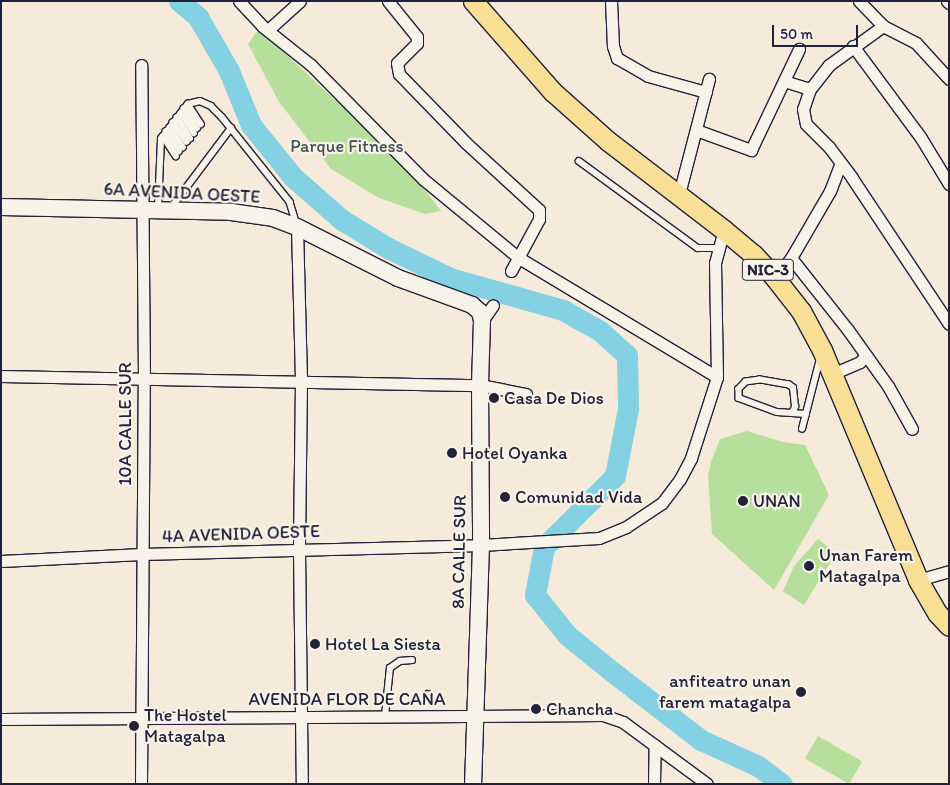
<!DOCTYPE html>
<html>
<head>
<meta charset="utf-8">
<style>
	body { margin:0 }
	#map { position:relative; width:950px; height:785px; overflow:hidden; background:#f6ebda; font-family:Itim,sans-serif }
	div>[style] { position:absolute }
	[style*='--x'] { left:calc(var(--x)*1px); top:calc(var(--y)*1px); width:calc(var(--w)*1px); rotate:calc(var(--a)*1deg) }
	.green>* { inset:0; background:#b7df9c; transform-origin:0 0 }
	.river>* { height:21px; margin:-10.5px; padding:0 10.5px; transform-origin:10.5px; border-radius:10.5px; background:#84d1e3 }
	.roads { filter:drop-shadow(1px 0 #22223b) drop-shadow(-1px 0 #22223b) drop-shadow(0 1px #22223b) drop-shadow(0 -1px #22223b) }
	.lane>* { height:5.5px; margin:-2.75px; padding:0 2.75px; transform-origin:2.75px; border-radius:2.75px; background:#f7f3e8 }
	.street>* { height:11px; margin:-5.5px; padding:0 5.5px; transform-origin:5.5px; border-radius:5.5px; background:#f7f3e8 }
	.secondary>* { height:16px; margin:-8px; padding:0 8px; transform-origin:8px; border-radius:8px; background:#f7f3e8 }
	.primary>* { height:19px; margin:-9.5px; padding:0 9.5px; transform-origin:9.5px; border-radius:9.5px; background:#f9df96 }
	.dots>* { width:14px; height:14px; translate:-50% -50%; box-sizing:border-box; border:2px solid #f7f3e8; border-radius:50% }
	span { translate:-50% -50%; white-space:nowrap; text-align:center; line-height:1.15; -webkit-text-stroke:4.5px #f7f3e8; paint-order:stroke }
	.shield-label span { padding:1px 4px; background:#f7f3e8; border:1px solid; border-radius:4px; -webkit-text-stroke-width:0 }
	.shield-label { font-size:16px; color:#22223b; font-weight:700 }
	.park-label { font-size:18px; color:#475153 }
	.street-label { font-size:18px; color:#22223b }
	.poi-label { font-size:18px; color:#22223b }
	.left { translate:0 -50%; text-align:left }
	.right { translate:-100% -50%; text-align:right }
	.frame { position:absolute; inset:0; border:2px solid #22223b; pointer-events:none }
	.scale { position:absolute; left:772px; top:25px; width:86px; height:22px; box-sizing:border-box; border:2px solid #22223b; border-top:0; padding-left:6px; font-size:15px; line-height:18px; white-space:nowrap; color:#22223b; -webkit-text-stroke:4px #f7f3e8; paint-order:stroke }
</style>
</head>
<body>
<div id="map">
	<div class="green">
		<div style="clip-path:polygon(259px 29px,365px 128px,422px 186px,441px 211px,425px 214px,379px 198px,331px 169px,279px 102px,248px 44px)"></div>
		<div style="clip-path:polygon(747px 431px,783px 442px,805px 445px,829px 495px,774px 590px,712px 534px,708px 475px,711px 462px,720px 439px)"></div>
		<div style="clip-path:polygon(818px 539px,836px 553px,804px 605px,783px 591px,794px 566px)"></div>
		<div style="left:818px;top:736px;width:51px;height:26px;rotate:30deg"></div>
	</div>
	<div class="river">
		<div style="--x:179;--y:1;--w:25;--a:40"></div>
		<div style="--x:198;--y:17;--w:62;--a:60.1"></div>
		<div style="--x:229;--y:71;--w:58;--a:67.8"></div>
		<div style="--x:251;--y:125;--w:67;--a:51.1"></div>
		<div style="--x:293;--y:177;--w:65;--a:41.3"></div>
		<div style="--x:342;--y:220;--w:54;--a:31.3"></div>
		<div style="--x:388;--y:248;--w:69;--a:25.8"></div>
		<div style="--x:450;--y:278;--w:117;--a:15.8"></div>
		<div style="--x:563;--y:310;--w:43;--a:29.6"></div>
		<div style="--x:600;--y:331;--w:36;--a:42"></div>
		<div style="--x:627;--y:355;--w:54;--a:88.9"></div>
		<div style="--x:628;--y:409;--w:68;--a:101"></div>
		<div style="--x:615;--y:476;--w:100;--a:135"></div>
		<div style="--x:544;--y:547;--w:49;--a:100.6"></div>
		<div style="--x:535;--y:595;--w:51;--a:51.3"></div>
		<div style="--x:567;--y:635;--w:55;--a:39.1"></div>
		<div style="--x:610;--y:670;--w:115;--a:37.6"></div>
		<div style="--x:701;--y:740;--w:63;--a:24.5"></div>
		<div style="--x:758;--y:766;--w:30;--a:37"></div>
	</div>
	<div class="roads">
		<div class="lane">
			<div style="--x:188;--y:104;--w:24;--a:57"></div>
			<div style="--x:184;--y:108;--w:24;--a:57"></div>
			<div style="--x:181;--y:113;--w:24;--a:57"></div>
			<div style="--x:177;--y:117;--w:25;--a:58"></div>
			<div style="--x:173;--y:122;--w:24;--a:55"></div>
			<div style="--x:170;--y:127;--w:24;--a:57"></div>
			<div style="--x:166;--y:131;--w:24;--a:57"></div>
			<div style="--x:163;--y:136;--w:24;--a:57"></div>
			<div style="--x:579;--y:161;--w:147;--a:36.2"></div>
			<div style="--x:698;--y:248;--w:21;--a:0"></div>
			<div style="--x:158;--y:208;--w:69;--a:-87.5"></div>
			<div style="--x:161;--y:139;--w:44;--a:-52.4"></div>
			<div style="--x:188;--y:104;--w:12;--a:-14"></div>
			<div style="--x:200;--y:101;--w:12;--a:24"></div>
			<div style="--x:211;--y:106;--w:16;--a:45"></div>
			<div style="--x:222;--y:117;--w:109;--a:51.3"></div>
			<div style="--x:290;--y:202;--w:24;--a:73"></div>
			<div style="--x:171;--y:208;--w:100;--a:-53.1"></div>
			<div style="--x:792;--y:413;--w:7;--a:-63"></div>
			<div style="--x:795;--y:407;--w:19;--a:-96"></div>
			<div style="--x:793;--y:388;--w:5;--a:-143"></div>
			<div style="--x:789;--y:385;--w:29;--a:-170"></div>
			<div style="--x:760;--y:380;--w:14;--a:172"></div>
			<div style="--x:746;--y:382;--w:10;--a:135"></div>
			<div style="--x:739;--y:389;--w:9;--a:90"></div>
			<div style="--x:739;--y:398;--w:40;--a:20.2"></div>
			<div style="--x:777;--y:412;--w:29;--a:4"></div>
			<div style="--x:802;--y:429;--w:72;--a:-75.6"></div>
			<div style="--x:385;--y:716;--w:48;--a:-84.1"></div>
			<div style="--x:390;--y:668;--w:12;--a:-35"></div>
			<div style="--x:400;--y:661;--w:12;--a:-5"></div>
		</div>
		<div class="street">
			<div style="--x:239;--y:1;--w:34;--a:47"></div>
			<div style="--x:262;--y:26;--w:63;--a:38.5"></div>
			<div style="--x:311;--y:65;--w:160;--a:45.5"></div>
			<div style="--x:423;--y:179;--w:124;--a:39.5"></div>
			<div style="--x:519;--y:258;--w:231;--a:31"></div>
			<div style="--x:388;--y:1;--w:46;--a:51.1"></div>
			<div style="--x:417;--y:37;--w:6;--a:90"></div>
			<div style="--x:417;--y:43;--w:28;--a:135"></div>
			<div style="--x:397;--y:63;--w:11;--a:80"></div>
			<div style="--x:399;--y:74;--w:96;--a:45.8"></div>
			<div style="--x:466;--y:143;--w:99;--a:42.5"></div>
			<div style="--x:539;--y:210;--w:9;--a:90"></div>
			<div style="--x:539;--y:219;--w:59;--a:118.3"></div>
			<div style="--x:611;--y:1;--w:45;--a:87.5"></div>
			<div style="--x:613;--y:46;--w:13;--a:72"></div>
			<div style="--x:617;--y:58;--w:36;--a:30"></div>
			<div style="--x:648;--y:76;--w:60;--a:15.4"></div>
			<div style="--x:859;--y:1;--w:35;--a:46"></div>
			<div style="--x:883;--y:26;--w:37;--a:27"></div>
			<div style="--x:916;--y:43;--w:49;--a:47.5"></div>
			<div style="--x:947;--y:1;--w:3;--a:45"></div>
			<div style="--x:883;--y:26;--w:67;--a:144.2"></div>
			<div style="--x:829;--y:65;--w:31;--a:128"></div>
			<div style="--x:810;--y:89;--w:21;--a:109"></div>
			<div style="--x:803;--y:109;--w:15;--a:79"></div>
			<div style="--x:806;--y:124;--w:33;--a:45"></div>
			<div style="--x:829;--y:147;--w:39;--a:53"></div>
			<div style="--x:852;--y:178;--w:175;--a:56.4"></div>
			<div style="--x:268;--y:30;--w:43;--a:-42.2"></div>
			<div style="--x:853;--y:46;--w:114;--a:53.5"></div>
			<div style="--x:921;--y:138;--w:54;--a:58.7"></div>
			<div style="--x:784;--y:81;--w:27;--a:17"></div>
			<div style="--x:696;--y:130;--w:59;--a:20"></div>
			<div style="--x:751;--y:150;--w:112;--a:-64.6"></div>
			<div style="--x:679;--y:194;--w:119;--a:-75.4"></div>
			<div style="--x:297;--y:227;--w:154;--a:88.5"></div>
			<div style="--x:301;--y:381;--w:169;--a:90.7"></div>
			<div style="--x:299;--y:550;--w:234;--a:89.3"></div>
			<div style="--x:791;--y:258;--w:92;--a:51.6"></div>
			<div style="--x:848;--y:330;--w:69;--a:54.5"></div>
			<div style="--x:888;--y:386;--w:49;--a:60.8"></div>
			<div style="--x:775;--y:278;--w:26;--a:-51"></div>
			<div style="--x:791;--y:258;--w:78;--a:-59.8"></div>
			<div style="--x:830;--y:191;--w:30;--a:-69"></div>
			<div style="--x:482;--y:321;--w:19;--a:-55"></div>
			<div style="--x:832;--y:374;--w:30;--a:-23"></div>
			<div style="--x:860;--y:362;--w:9;--a:-49"></div>
			<div style="--x:1;--y:376;--w:479;--a:1.1"></div>
			<div style="--x:480;--y:385;--w:47;--a:11.1"></div>
			<div style="--x:1;--y:561;--w:141;--a:-2.8"></div>
			<div style="--x:142;--y:554;--w:339;--a:-1.5"></div>
			<div style="--x:481;--y:545;--w:118;--a:-3.4"></div>
			<div style="--x:599;--y:538;--w:29;--a:-22"></div>
			<div style="--x:626;--y:527;--w:43;--a:-33.7"></div>
			<div style="--x:662;--y:503;--w:30;--a:-53"></div>
			<div style="--x:680;--y:479;--w:24;--a:-62"></div>
			<div style="--x:691;--y:458;--w:85;--a:-72.2"></div>
			<div style="--x:717;--y:377;--w:114;--a:-91"></div>
			<div style="--x:715;--y:263;--w:34;--a:-75"></div>
			<div style="--x:918;--y:580;--w:32;--a:-16"></div>
			<div style="--x:1;--y:719;--w:602;--a:-0.38"></div>
			<div style="--x:603;--y:715;--w:21;--a:19"></div>
			<div style="--x:623;--y:722;--w:104;--a:36.4"></div>
			<div style="--x:141;--y:784;--w:406;--a:-89.6"></div>
			<div style="--x:144;--y:378;--w:313;--a:-90.5"></div>
			<div style="--x:654;--y:784;--w:39;--a:-89"></div>
		</div>
		<div class="secondary">
			<div style="--x:1;--y:207;--w:230;--a:1.2"></div>
			<div style="--x:231;--y:212;--w:42;--a:8.1"></div>
			<div style="--x:273;--y:218;--w:26;--a:21"></div>
			<div style="--x:297;--y:227;--w:113;--a:26.8"></div>
			<div style="--x:398;--y:278;--w:79;--a:20"></div>
			<div style="--x:472;--y:305;--w:11;--a:41"></div>
			<div style="--x:480;--y:312;--w:9;--a:77"></div>
			<div style="--x:482;--y:321;--w:64;--a:91.8"></div>
			<div style="--x:480;--y:385;--w:160;--a:89.6"></div>
			<div style="--x:481;--y:545;--w:239;--a:91.9"></div>
		</div>
		<div class="primary">
			<div style="--x:473;--y:1;--w:121;--a:48.7"></div>
			<div style="--x:553;--y:92;--w:74;--a:41.7"></div>
			<div style="--x:608;--y:141;--w:146;--a:37.5"></div>
			<div style="--x:724;--y:230;--w:38;--a:40"></div>
			<div style="--x:753;--y:254;--w:33;--a:47"></div>
			<div style="--x:775;--y:278;--w:42;--a:51.8"></div>
			<div style="--x:801;--y:311;--w:44;--a:61.7"></div>
			<div style="--x:822;--y:350;--w:249;--a:67.3"></div>
			<div style="--x:918;--y:580;--w:39;--a:60"></div>
			<div style="--x:938;--y:614;--w:16;--a:47"></div>
		</div>
	</div>
	<div class="dots">
		<div style="left:494px;top:398px;background:#22223b"></div>
		<div style="left:452px;top:453px;background:#22223b"></div>
		<div style="left:505px;top:497px;background:#22223b"></div>
		<div style="left:743px;top:501px;background:#22223b"></div>
		<div style="left:809px;top:566px;background:#22223b"></div>
		<div style="left:315px;top:644px;background:#22223b"></div>
		<div style="left:801px;top:692px;background:#22223b"></div>
		<div style="left:536px;top:709px;background:#22223b"></div>
		<div style="left:134px;top:726px;background:#22223b"></div>
	</div>
	<div class="shield-label">
		<span style="left:768px;top:270px">NIC-3</span>
	</div>
	<div class="park-label">
		<span style="left:347px;top:146px">Parque Fitness</span>
	</div>
	<div class="street-label">
		<span style="left:182px;top:193px;rotate:3deg">6A AVENIDA OESTE</span>
		<span style="left:125px;top:424px;rotate:-90deg">10A CALLE SUR</span>
		<span style="left:241px;top:534px;rotate:-2deg">4A AVENIDA OESTE</span>
		<span style="left:459px;top:552px;rotate:-89deg">8A CALLE SUR</span>
		<span style="left:347px;top:699px">AVENIDA FLOR DE CAÑA</span>
	</div>
	<div class="poi-label">
		<span class="left" style="left:504px;top:398px">Casa De Dios</span>
		<span class="left" style="left:462px;top:453px">Hotel Oyanka</span>
		<span class="left" style="left:515px;top:497px">Comunidad Vida</span>
		<span class="left" style="left:753px;top:501px">UNAN</span>
		<span class="left" style="left:819px;top:566px">Unan Farem<br>Matagalpa</span>
		<span class="left" style="left:325px;top:644px">Hotel La Siesta</span>
		<span class="right" style="left:791px;top:692px">anfiteatro unan<br>farem matagalpa</span>
		<span class="left" style="left:546px;top:709px">Chancha</span>
		<span class="left" style="left:144px;top:726px">The Hostel<br>Matagalpa</span>
	</div>
	<div class="frame"></div>
	<div class="scale">50 m</div>
</div>
</body>
</html>
